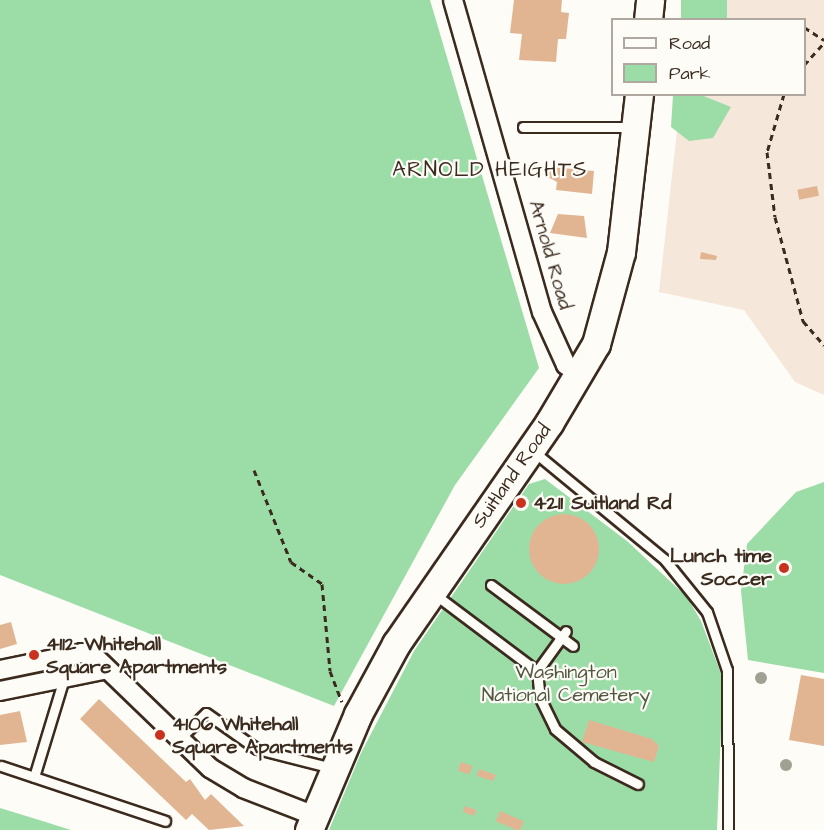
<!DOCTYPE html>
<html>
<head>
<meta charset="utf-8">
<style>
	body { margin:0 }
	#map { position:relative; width:824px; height:830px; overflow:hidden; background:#fdfcf7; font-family:"Architects Daughter",sans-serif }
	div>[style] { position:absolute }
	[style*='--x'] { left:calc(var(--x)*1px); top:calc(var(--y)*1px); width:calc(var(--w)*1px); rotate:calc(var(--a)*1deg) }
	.built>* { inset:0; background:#f5e7d9 }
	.green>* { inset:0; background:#9cdda7; transform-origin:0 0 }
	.building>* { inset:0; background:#e1b592; transform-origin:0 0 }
	.round { border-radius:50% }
	.path>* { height:3px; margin-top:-1.5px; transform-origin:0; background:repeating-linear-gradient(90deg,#3b2a1e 0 6px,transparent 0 10.5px) }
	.roads { filter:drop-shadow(2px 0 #3b2a1e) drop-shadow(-2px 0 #3b2a1e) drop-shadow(0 2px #3b2a1e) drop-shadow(0 -2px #3b2a1e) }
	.lane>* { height:9px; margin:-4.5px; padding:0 4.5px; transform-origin:4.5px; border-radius:4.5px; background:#fdfcf7 }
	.street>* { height:18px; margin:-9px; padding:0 9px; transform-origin:9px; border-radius:9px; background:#fdfcf7 }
	.secondary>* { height:27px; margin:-13.5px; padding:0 13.5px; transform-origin:13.5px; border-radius:13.5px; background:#fdfcf7 }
	.trees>* { width:12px; height:12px; margin:-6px; border-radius:50%; background:#a0a192 }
	.dots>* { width:16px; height:16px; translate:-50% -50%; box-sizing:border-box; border:3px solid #fdfcf7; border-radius:50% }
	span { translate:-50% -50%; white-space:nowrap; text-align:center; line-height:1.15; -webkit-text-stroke:4.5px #fdfcf7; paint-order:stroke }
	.street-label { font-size:20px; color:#3b2a1e }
	.poi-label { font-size:20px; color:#3b2a1e; font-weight:700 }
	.left { translate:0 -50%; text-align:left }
	.right { translate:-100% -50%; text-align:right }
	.park-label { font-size:20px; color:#535740 }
	.neighbourhood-label { font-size:21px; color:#3b2a1e; letter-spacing:1.5px }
	.legend { position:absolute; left:611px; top:18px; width:195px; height:78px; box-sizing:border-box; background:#fdfcf7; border:2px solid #afa8a0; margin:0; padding:8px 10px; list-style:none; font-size:18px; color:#3b2a1e }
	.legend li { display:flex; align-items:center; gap:12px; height:30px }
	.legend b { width:30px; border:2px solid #afa8a0 }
</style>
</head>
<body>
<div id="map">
	<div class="built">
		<div style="clip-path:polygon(691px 0,824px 0,824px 395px,795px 382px,744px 310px,659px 292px,681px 95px,804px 94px,804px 20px,689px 19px)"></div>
	</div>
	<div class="green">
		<div style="clip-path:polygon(0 0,430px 0,539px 368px,455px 485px,334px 706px,0 575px)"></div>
		<div style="left:681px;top:0;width:46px;height:19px"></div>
		<div style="clip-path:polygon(673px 95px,701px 95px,731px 107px,713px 138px,689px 141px,671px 127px)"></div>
		<div style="clip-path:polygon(545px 479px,627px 541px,687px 597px,701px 621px,723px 679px,717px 830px,329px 830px,361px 753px,414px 651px,529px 484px)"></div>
		<div style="clip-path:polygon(824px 482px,824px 673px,748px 660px,741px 591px,747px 544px,796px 492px)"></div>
		<div style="clip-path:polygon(0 808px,36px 819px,71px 830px,0 830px)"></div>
	</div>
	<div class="building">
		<div style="clip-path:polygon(514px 0,562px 0,561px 12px,569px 13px,566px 39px,558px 39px,556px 62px,519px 60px,522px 34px,510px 33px)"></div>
		<div style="clip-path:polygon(552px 167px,594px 171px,592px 194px,556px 190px,557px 182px,546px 176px)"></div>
		<div style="left:817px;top:186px;width:10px;height:20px;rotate:79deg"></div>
		<div style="clip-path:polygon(558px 214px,584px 216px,587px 238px,550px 233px)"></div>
		<div style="clip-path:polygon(701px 252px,717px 256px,716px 260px,700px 259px)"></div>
		<div class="round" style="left:529px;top:514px;width:70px;height:70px"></div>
		<div style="clip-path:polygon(11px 622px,17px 644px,0 649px,0 625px)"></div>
		<div style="clip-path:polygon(801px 675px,824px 679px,824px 746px,789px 740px)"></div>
		<div style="clip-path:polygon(99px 699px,186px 782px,190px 779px,205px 800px,211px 794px,244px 826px,209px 830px,192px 814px,186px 820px,80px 719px)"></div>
		<div style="clip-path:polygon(20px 711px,27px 742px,0 745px,0 715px)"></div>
		<div style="clip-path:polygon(589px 720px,652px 739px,659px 746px,654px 762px,582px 742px)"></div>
		<div style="left:461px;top:762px;width:12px;height:9px;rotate:20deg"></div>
		<div style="clip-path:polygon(479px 769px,496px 775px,493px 781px,477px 776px)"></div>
		<div style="left:465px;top:806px;width:12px;height:6px;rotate:20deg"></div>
		<div style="left:500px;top:811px;width:26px;height:11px;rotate:23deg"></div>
	</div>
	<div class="path">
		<div style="--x:804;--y:27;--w:24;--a:33"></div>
		<div style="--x:804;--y:65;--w:30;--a:-48"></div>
		<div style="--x:784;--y:94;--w:60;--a:106.3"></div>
		<div style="--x:767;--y:152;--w:65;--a:83"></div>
		<div style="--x:775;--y:217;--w:108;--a:74.9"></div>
		<div style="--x:803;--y:321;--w:32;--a:49"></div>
		<div style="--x:254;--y:470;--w:99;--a:68.1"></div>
		<div style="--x:291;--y:562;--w:38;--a:35"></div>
		<div style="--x:322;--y:584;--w:87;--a:84.7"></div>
		<div style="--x:330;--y:671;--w:33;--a:69"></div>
	</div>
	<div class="roads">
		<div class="lane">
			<div style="--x:523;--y:127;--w:110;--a:0"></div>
			<div style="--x:533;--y:451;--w:171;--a:39.5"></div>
			<div style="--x:665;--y:560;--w:67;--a:51.1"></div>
			<div style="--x:707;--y:612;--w:61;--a:71"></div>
			<div style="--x:727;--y:670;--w:160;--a:89.6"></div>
			<div style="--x:491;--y:585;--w:102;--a:36.6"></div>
			<div style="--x:433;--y:593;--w:130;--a:36.9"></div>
			<div style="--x:537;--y:671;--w:49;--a:-54.1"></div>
			<div style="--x:537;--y:671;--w:27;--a:84"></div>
			<div style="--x:540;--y:698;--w:34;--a:64"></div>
			<div style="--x:555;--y:729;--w:51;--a:40.2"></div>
			<div style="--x:594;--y:762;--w:49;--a:26.6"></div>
			<div style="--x:179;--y:739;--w:37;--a:-44"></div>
			<div style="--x:206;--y:713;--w:62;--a:35.2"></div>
			<div style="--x:257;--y:749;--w:77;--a:14.2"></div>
			<div style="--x:1;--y:766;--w:173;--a:18.5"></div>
			<div style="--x:34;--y:777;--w:103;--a:-73.1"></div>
			<div style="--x:64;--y:678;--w:21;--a:-101"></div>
		</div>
		<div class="street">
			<div style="--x:453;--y:0;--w:324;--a:74.1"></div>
			<div style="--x:542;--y:312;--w:58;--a:65.6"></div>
			<div style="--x:566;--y:365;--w:17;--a:28"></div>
			<div style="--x:0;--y:670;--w:84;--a:-11.7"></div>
			<div style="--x:82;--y:653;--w:12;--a:14"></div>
			<div style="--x:94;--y:656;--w:161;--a:44"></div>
			<div style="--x:210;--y:768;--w:39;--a:31"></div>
			<div style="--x:243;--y:788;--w:77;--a:21.3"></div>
			<div style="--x:0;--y:691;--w:109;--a:-11.6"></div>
		</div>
		<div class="secondary">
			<div style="--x:648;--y:20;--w:20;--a:-84"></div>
			<div style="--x:309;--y:830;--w:126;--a:-67.1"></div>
			<div style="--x:358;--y:714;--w:80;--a:-61.5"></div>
			<div style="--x:396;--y:644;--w:269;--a:-55.3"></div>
			<div style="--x:549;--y:423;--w:92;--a:-59.3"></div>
			<div style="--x:596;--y:344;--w:95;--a:-74.8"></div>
			<div style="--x:621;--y:252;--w:159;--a:-83.5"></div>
		</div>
	</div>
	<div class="trees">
		<div style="left:761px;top:678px"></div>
		<div style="left:786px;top:765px"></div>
	</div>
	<div class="dots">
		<div style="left:521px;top:503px;background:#c8321e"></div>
		<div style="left:784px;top:568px;background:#c8321e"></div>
		<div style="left:34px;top:655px;background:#c8321e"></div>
		<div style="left:160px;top:735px;background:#c8321e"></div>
	</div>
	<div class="street-label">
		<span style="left:550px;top:255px;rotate:74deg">Arnold Road</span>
		<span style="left:512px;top:476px;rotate:-55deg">Suitland Road</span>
	</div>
	<div class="poi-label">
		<span class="left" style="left:533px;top:503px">4211 Suitland Rd</span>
		<span class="right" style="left:772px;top:568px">Lunch time<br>Soccer</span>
		<span class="left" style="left:46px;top:656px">4112 Whitehall<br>Square Apartments</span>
		<span class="left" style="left:172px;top:736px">4106 Whitehall<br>Square Apartments</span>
	</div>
	<div class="park-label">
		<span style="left:566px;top:684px">Washington<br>National Cemetery</span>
	</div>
	<div class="neighbourhood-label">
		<span style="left:490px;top:170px">ARNOLD HEIGHTS</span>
	</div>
	<ul class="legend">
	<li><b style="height:8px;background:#fdfcf7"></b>Road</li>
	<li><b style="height:16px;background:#9cdda7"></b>Park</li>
	</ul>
</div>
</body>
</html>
